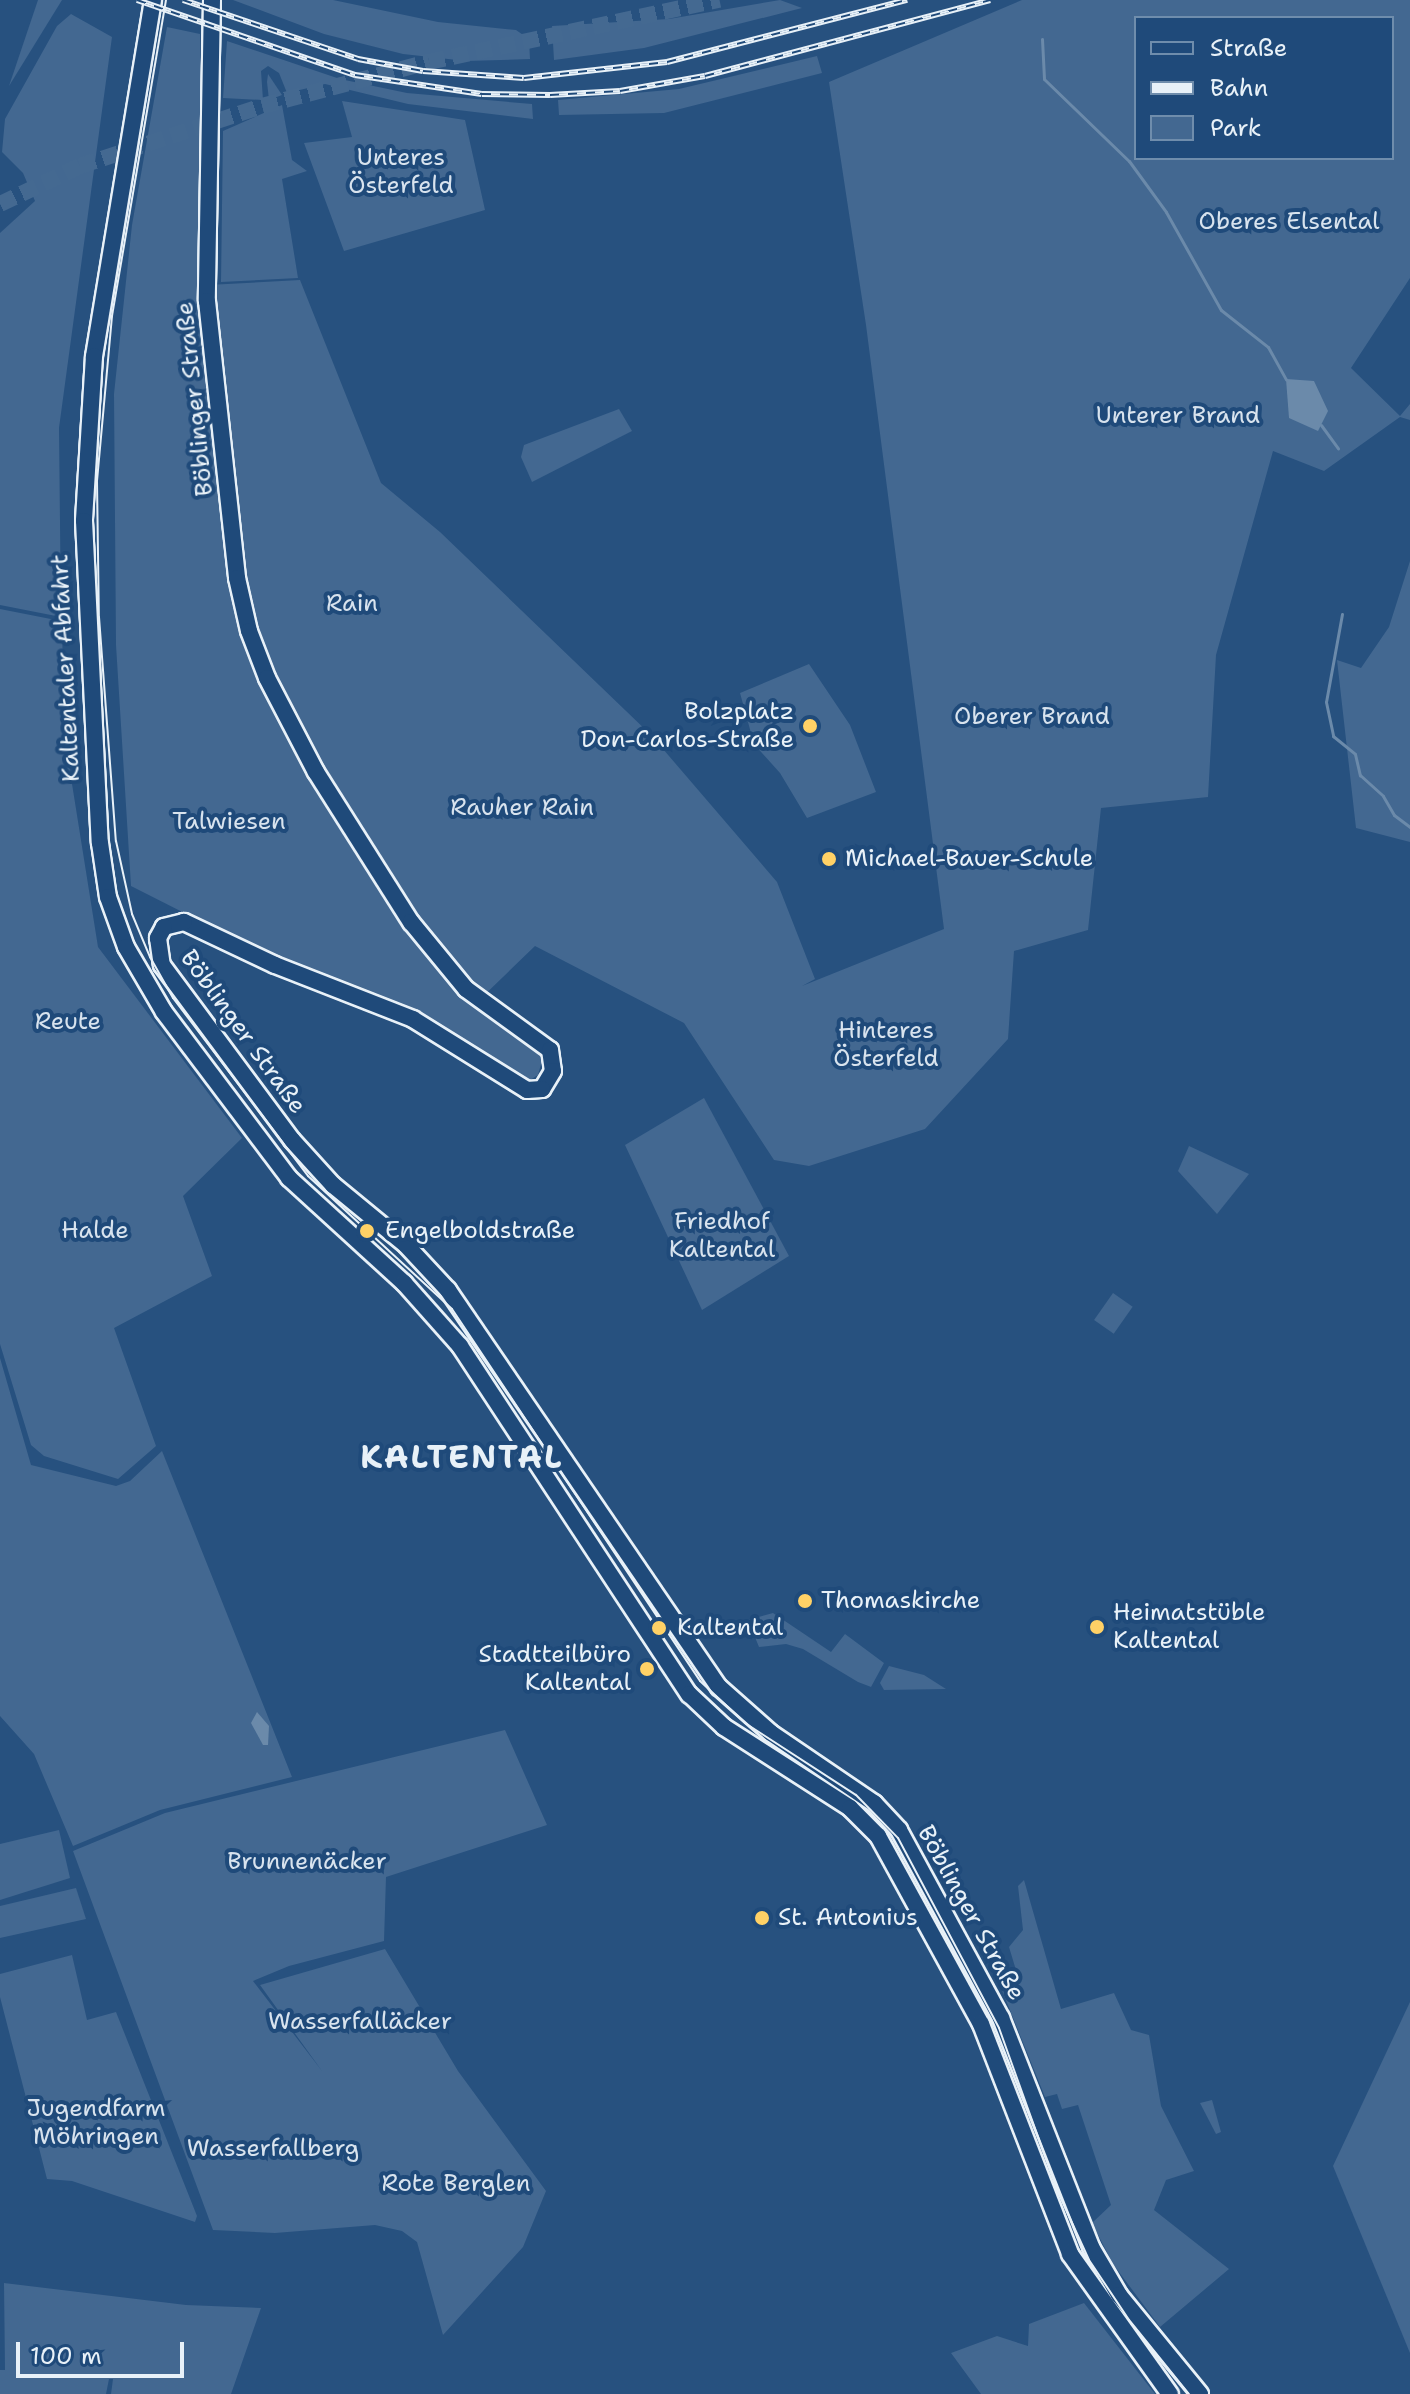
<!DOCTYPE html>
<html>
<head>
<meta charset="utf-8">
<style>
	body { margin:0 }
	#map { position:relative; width:1410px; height:2394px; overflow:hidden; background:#27517f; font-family:"Shantell Sans",sans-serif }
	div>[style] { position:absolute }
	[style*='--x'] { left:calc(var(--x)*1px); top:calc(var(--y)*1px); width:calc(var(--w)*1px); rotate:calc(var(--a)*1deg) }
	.green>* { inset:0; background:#436891; transform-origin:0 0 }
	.water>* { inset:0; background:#6b8aaa }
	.stream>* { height:3px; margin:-1.5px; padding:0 1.5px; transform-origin:1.5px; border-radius:1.5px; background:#6b8aaa }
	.major-tunnel>* { height:16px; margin-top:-8px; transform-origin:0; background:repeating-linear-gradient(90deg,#446991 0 16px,transparent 0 24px) }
	.roads { filter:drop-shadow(2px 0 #e8f1f8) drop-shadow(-2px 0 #e8f1f8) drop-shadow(0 2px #e8f1f8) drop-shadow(0 -2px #e8f1f8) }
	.major>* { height:16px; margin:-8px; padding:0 8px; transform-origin:8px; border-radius:8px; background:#1f4a7a }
	.tram>* { height:2px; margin:-1px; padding:0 1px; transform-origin:1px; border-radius:1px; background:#e8f1f8 }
	.rail>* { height:6px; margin-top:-3px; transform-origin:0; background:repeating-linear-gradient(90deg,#1f4a7a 0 9px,#e8f1f8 0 18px); box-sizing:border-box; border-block:2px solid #e8f1f8 }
	.dots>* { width:22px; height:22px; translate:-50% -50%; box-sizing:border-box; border:4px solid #1f4a7a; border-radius:50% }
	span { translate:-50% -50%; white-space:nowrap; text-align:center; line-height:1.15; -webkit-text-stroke:8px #1f4a7a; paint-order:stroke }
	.park-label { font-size:24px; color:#d8e3ee }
	.street-label { font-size:24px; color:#e8f1f8 }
	.poi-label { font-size:24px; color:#e8f1f8 }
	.right { translate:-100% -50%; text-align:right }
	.left { translate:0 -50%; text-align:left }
	.district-label { font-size:32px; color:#e8f1f8; font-weight:700; letter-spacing:2px }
	.legend { position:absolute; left:1134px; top:16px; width:260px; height:144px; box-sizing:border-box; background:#1f4a7a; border:2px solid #6f8dac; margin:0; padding:10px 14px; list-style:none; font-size:24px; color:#e8f1f8 }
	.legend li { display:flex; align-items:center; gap:16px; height:40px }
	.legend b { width:40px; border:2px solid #6f8dac }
	.scale { position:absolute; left:16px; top:2342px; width:168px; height:36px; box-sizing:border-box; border:4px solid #e8f1f8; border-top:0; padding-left:10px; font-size:24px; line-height:28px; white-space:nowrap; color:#e8f1f8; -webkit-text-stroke:6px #1f4a7a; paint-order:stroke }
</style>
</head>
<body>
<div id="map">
	<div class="green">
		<div style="clip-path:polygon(38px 0,62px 0,9px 86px)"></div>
		<div style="clip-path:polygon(233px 0,333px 0,438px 22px,516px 30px,529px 39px,530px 59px,466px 61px,403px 54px,324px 34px)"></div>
		<div style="clip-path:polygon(780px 0,802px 8px,644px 48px,554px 60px,552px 26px,669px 19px)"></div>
		<div style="clip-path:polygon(evenodd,1022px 0,1410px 0,1410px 278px,1351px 368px,1400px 416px,1410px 404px,1410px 420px,1400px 417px,1324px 471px,1273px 451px,1216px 655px,1208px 797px,1101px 808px,1088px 930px,1014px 951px,1008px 1039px,925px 1129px,809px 1166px,774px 1160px,684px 1023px,535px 946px,474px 1005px,543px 1057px,538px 1075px,530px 1080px,419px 1013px,277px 960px,131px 886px,116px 645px,114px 394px,132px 225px,167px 27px,200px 34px,208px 285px,300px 280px,381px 483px,440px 532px,651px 735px,777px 882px,815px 979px,802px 986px,944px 929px,866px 325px,829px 82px,1022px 0,1136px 18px,1392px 18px,1392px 158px,1136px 158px,1136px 18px)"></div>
		<div style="clip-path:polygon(71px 14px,112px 37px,59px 428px,61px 617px,0 605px,0 233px,35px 201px,23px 173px,2px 152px,5px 119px,57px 26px)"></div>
		<div style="clip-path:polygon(227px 41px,340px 79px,407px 93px,532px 104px,533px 119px,408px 104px,325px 84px,287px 93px,279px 73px,268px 66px,261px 71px,263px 100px,223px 98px)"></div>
		<div style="clip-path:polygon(817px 56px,822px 73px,664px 113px,559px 115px,558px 100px,679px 89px)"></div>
		<div style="clip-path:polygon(268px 74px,282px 95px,269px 100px,267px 82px)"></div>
		<div style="clip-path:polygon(342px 101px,465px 120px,485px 210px,344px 251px,304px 143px,352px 137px)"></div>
		<div style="clip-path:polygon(282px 105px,292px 160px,307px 171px,282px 179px,298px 278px,221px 282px,223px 131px)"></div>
		<div style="clip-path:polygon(619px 409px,632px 431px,532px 482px,521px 457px,524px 445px)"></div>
		<div style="clip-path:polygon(1410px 561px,1410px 842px,1356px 828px,1337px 660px,1361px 668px,1389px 627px)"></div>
		<div style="clip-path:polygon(0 609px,61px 621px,69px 765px,98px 947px,242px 1138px,183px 1196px,212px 1276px,114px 1328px,156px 1446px,118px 1479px,44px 1456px,31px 1445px,0 1344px)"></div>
		<div style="clip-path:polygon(809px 664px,850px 725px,876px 792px,807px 818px,780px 773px,754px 744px,740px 693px)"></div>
		<div style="clip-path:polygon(704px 1098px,789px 1256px,702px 1310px,625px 1145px)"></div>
		<div style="clip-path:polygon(1189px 1146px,1249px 1174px,1217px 1214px,1178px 1171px)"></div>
		<div style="left:1113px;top:1293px;width:24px;height:33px;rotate:35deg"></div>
		<div style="clip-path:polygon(0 1358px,31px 1465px,116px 1486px,130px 1481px,162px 1451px,292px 1777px,160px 1810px,73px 1846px,34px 1754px,0 1716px)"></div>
		<div style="clip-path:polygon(773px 1613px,831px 1652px,845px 1634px,884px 1663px,871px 1687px,879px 1690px,858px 1682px,803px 1649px,786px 1644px,759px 1647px,748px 1620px)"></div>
		<div style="clip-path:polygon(889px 1666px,924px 1675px,946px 1689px,884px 1690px,880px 1683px)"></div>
		<div style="clip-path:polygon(505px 1730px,547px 1825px,386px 1877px,384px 1941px,289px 1966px,253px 1981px,322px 2071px,260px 1985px,385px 1949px,458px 2071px,546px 2191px,523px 2247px,443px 2335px,417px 2242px,402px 2231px,375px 2225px,275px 2233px,213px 2230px,73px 1851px,165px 1813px)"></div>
		<div style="clip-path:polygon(59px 1830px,70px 1878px,0 1900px,0 1844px)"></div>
		<div style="clip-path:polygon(1024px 1880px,1061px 2009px,1114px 1993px,1131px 2030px,1149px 2035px,1161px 2106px,1194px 2171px,1166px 2180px,1154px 2210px,1229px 2269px,1160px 2327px,1113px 2264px,1092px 2223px,1111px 2205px,1078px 2105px,1062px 2109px,1057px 2094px,1045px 2097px,1001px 1988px,1019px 1980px,1009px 1947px,1023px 1930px,1018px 1886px)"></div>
		<div style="clip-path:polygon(76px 1888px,86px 1919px,0 1938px,0 1906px)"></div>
		<div style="clip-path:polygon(72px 1955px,87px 2020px,116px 2012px,197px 2216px,195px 2222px,72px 2181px,47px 2179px,0 1997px,0 1974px)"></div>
		<div style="clip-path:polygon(1410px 2002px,1410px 2353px,1333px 2166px)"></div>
		<div style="clip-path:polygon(1212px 2100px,1221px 2132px,1216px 2134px,1200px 2103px)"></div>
		<div style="clip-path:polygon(4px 2283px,186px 2305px,261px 2308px,231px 2394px,111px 2394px,113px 2379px,109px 2379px,106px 2394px,0 2394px,0 2370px,5px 2370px)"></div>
		<div style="clip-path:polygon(1084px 2303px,1155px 2394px,981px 2394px,951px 2353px,997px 2336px,1028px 2346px,1029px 2324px)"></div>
	</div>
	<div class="water">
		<div style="clip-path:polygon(1286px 379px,1314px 381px,1328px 411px,1318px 431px,1289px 418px)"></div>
		<div style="clip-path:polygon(257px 1712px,269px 1726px,268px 1745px,263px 1745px,251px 1723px)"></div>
	</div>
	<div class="stream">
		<div style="--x:1042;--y:39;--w:40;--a:87.1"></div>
		<div style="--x:1044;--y:79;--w:118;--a:44"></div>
		<div style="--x:1129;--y:161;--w:63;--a:54"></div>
		<div style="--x:1166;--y:212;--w:112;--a:60.7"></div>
		<div style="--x:1221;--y:310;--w:60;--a:38.2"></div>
		<div style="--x:1268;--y:347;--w:37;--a:61"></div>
		<div style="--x:1321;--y:425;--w:29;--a:54"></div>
		<div style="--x:1342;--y:614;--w:89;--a:100.3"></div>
		<div style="--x:1326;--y:702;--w:35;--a:78"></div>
		<div style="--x:1333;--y:736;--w:28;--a:39"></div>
		<div style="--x:1355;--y:754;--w:22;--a:77"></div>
		<div style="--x:1360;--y:775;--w:31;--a:42"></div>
		<div style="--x:1383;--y:796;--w:22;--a:60"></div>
		<div style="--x:1394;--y:815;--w:20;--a:37"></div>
	</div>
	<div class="major-tunnel">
		<div style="--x:0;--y:204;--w:89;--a:-25.4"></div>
		<div style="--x:80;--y:166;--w:192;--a:-18.2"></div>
		<div style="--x:262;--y:106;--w:173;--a:-14.8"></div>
		<div style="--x:429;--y:62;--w:297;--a:-12.1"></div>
	</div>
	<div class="roads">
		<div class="major">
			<div style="--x:153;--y:0;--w:361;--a:99.4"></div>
			<div style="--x:94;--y:356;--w:165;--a:93.5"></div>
			<div style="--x:84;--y:521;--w:322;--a:87.2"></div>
			<div style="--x:100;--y:843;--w:55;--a:81.6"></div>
			<div style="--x:108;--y:897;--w:53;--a:70.2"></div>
			<div style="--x:126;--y:947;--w:75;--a:59.7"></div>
			<div style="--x:164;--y:1012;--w:208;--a:53"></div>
			<div style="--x:289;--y:1178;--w:156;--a:42.4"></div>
			<div style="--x:404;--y:1283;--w:84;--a:48.4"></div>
			<div style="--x:460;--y:1346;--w:417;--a:56.7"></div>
			<div style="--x:689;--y:1694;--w:48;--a:43.3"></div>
			<div style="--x:724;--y:1727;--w:150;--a:32.7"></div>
			<div style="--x:850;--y:1808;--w:40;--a:45"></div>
			<div style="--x:878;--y:1836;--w:214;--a:61.3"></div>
			<div style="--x:981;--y:2024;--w:247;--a:68.8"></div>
			<div style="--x:1070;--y:2254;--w:172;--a:54.5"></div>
			<div style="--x:212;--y:0;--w:301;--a:91"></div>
			<div style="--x:207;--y:301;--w:279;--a:83.8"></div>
			<div style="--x:237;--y:578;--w:54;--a:77.2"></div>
			<div style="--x:249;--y:631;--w:50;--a:69"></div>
			<div style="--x:267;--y:678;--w:106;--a:62.5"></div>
			<div style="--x:316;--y:772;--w:178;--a:57.7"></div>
			<div style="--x:411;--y:922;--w:87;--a:50.6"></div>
			<div style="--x:466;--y:989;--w:104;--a:36"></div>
			<div style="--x:550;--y:1050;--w:21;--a:82"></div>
			<div style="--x:553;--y:1071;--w:21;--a:121"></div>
			<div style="--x:542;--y:1089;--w:15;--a:176"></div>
			<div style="--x:527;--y:1090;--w:134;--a:-148.1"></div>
			<div style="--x:413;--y:1019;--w:148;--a:-158.6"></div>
			<div style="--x:275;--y:965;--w:101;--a:-154.7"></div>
			<div style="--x:184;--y:922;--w:21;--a:166"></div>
			<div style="--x:164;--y:927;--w:13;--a:119"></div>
			<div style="--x:158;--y:938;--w:27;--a:82"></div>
			<div style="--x:162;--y:965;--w:218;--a:53.4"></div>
			<div style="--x:292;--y:1140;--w:61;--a:47.7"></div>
			<div style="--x:333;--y:1185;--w:94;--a:39.4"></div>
			<div style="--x:406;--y:1245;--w:62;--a:47"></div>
			<div style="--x:448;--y:1290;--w:481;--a:55.7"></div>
			<div style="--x:719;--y:1687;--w:69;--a:41.5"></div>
			<div style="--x:771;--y:1733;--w:125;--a:34.2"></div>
			<div style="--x:874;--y:1803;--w:37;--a:47"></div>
			<div style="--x:899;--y:1830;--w:214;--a:61.5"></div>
			<div style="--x:1001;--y:2018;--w:246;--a:68.5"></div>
			<div style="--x:1091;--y:2247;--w:56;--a:59.7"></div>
			<div style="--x:1119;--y:2295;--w:128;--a:50.7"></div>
		</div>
	</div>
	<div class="tram">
		<div style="--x:166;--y:0;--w:321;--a:99.7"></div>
		<div style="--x:112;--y:316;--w:167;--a:95.2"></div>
		<div style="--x:97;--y:482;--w:135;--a:89.2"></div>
		<div style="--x:99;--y:617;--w:225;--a:85.7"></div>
		<div style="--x:116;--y:841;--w:75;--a:77.6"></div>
		<div style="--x:132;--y:914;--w:47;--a:67.3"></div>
		<div style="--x:150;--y:957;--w:47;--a:60.7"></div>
		<div style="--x:173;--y:998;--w:223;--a:52.8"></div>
		<div style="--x:308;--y:1176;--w:196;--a:42.7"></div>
		<div style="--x:452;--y:1309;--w:447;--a:56.3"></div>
		<div style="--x:700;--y:1681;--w:62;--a:43"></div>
		<div style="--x:745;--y:1723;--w:132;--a:33"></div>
		<div style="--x:856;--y:1795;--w:60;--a:45.7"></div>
		<div style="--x:898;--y:1838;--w:215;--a:62"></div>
		<div style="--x:999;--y:2028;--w:172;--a:70.3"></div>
		<div style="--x:1057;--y:2190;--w:77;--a:65.4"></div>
		<div style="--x:1089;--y:2260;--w:72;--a:56.3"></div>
		<div style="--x:1129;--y:2320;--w:95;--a:51"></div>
	</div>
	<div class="rail">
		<div style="--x:137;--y:0;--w:231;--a:19"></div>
		<div style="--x:355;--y:75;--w:128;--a:8.5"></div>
		<div style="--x:482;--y:94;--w:68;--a:0.8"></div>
		<div style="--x:550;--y:95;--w:70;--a:-3.3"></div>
		<div style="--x:620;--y:91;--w:86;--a:-10"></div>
		<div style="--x:705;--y:76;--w:295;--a:-14.9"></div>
		<div style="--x:183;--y:0;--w:185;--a:18.6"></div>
		<div style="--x:358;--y:59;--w:66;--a:10.5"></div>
		<div style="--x:423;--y:71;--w:101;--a:4"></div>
		<div style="--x:524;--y:78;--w:144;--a:-6.4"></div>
		<div style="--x:667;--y:62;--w:248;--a:-14.5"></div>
	</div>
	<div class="dots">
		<div style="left:810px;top:726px;background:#ffd166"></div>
		<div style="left:829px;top:859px;background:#ffd166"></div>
		<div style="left:367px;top:1231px;background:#ffd166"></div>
		<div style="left:805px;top:1601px;background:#ffd166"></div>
		<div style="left:1097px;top:1627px;background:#ffd166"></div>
		<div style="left:659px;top:1628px;background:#ffd166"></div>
		<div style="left:647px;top:1669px;background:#ffd166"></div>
		<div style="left:762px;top:1918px;background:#ffd166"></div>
	</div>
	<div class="park-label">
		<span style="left:401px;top:172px">Unteres<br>Österfeld</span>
		<span style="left:1289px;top:222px">Oberes Elsental</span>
		<span style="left:1178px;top:416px">Unterer Brand</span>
		<span style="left:352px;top:604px">Rain</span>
		<span style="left:1032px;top:717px">Oberer Brand</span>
		<span style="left:522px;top:808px">Rauher Rain</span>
		<span style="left:229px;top:822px">Talwiesen</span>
		<span style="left:68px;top:1022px">Reute</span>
		<span style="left:886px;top:1045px">Hinteres<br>Österfeld</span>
		<span style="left:722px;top:1236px">Friedhof<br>Kaltental</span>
		<span style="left:95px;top:1231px">Halde</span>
		<span style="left:307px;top:1862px">Brunnenäcker</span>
		<span style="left:360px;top:2022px">Wasserfalläcker</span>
		<span style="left:96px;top:2123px">Jugendfarm<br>Möhringen</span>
		<span style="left:273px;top:2149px">Wasserfallberg</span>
		<span style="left:456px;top:2184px">Rote Berglen</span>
	</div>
	<div class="street-label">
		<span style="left:195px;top:399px;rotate:-96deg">Böblinger Straße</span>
		<span style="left:66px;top:668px;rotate:-93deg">Kaltentaler Abfahrt</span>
		<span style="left:243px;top:1032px;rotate:54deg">Böblinger Straße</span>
		<span style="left:971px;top:1913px;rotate:61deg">Böblinger Straße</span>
	</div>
	<div class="poi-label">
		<span class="right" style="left:794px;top:726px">Bolzplatz<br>Don-Carlos-Straße</span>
		<span class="left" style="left:845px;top:859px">Michael-Bauer-Schule</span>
		<span class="left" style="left:385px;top:1231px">Engelboldstraße</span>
		<span class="left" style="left:821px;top:1601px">Thomaskirche</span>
		<span class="left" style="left:1113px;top:1627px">Heimatstüble<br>Kaltental</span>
		<span class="left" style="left:677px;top:1628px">Kaltental</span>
		<span class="right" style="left:631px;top:1669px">Stadtteilbüro<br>Kaltental</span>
		<span class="left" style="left:778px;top:1918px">St. Antonius</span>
	</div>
	<div class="district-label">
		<span style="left:462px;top:1457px">KALTENTAL</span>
	</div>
	<ul class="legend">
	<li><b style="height:10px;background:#1f4a7a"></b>Straße</li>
	<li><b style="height:10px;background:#e8f1f8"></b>Bahn</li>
	<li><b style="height:22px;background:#436891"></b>Park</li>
	</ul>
	<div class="scale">100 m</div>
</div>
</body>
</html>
